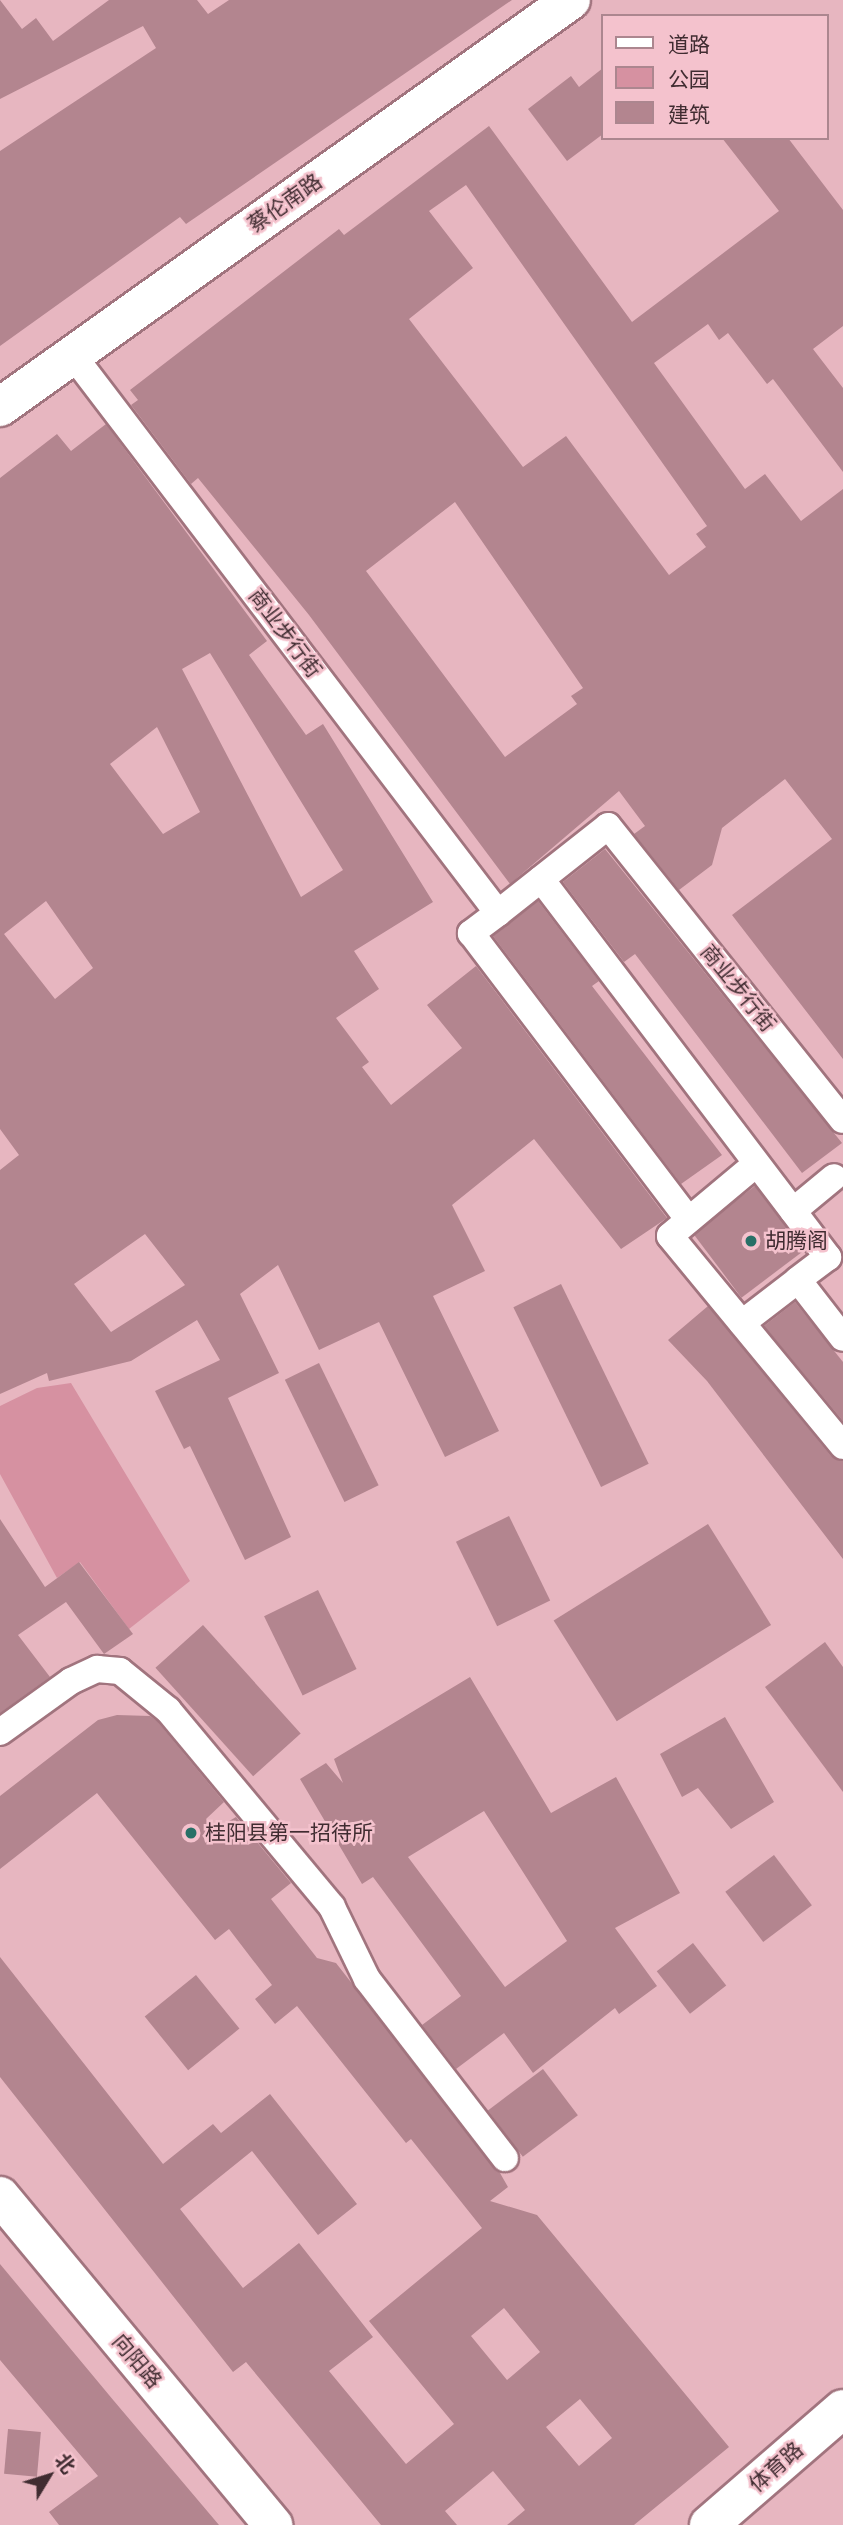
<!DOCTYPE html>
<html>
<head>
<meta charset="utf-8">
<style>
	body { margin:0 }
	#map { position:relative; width:843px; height:2525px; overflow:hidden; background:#e7b6c0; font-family:Lora,"Noto Sans SC",serif }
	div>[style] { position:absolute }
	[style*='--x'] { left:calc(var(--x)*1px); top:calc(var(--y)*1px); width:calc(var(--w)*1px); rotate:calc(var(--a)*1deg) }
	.green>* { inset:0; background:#d691a1 }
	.building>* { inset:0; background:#b3858f; transform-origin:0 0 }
	.roads { filter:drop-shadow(2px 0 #a1747e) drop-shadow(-2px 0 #a1747e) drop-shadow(0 2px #a1747e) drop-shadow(0 -2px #a1747e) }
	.street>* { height:26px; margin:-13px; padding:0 13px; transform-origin:13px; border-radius:13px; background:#fff }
	.secondary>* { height:38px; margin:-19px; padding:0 19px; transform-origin:19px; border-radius:19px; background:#fff }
	.dots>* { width:19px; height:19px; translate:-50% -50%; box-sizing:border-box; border:4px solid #f4c2cd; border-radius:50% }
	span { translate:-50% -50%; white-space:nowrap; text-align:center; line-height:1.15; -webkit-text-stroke:5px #f4c2cd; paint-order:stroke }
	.street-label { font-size:21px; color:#402c31 }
	.poi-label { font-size:21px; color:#402c31 }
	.left { translate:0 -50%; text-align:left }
	.legend { position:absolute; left:601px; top:14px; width:228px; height:126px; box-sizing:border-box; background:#f4c2cd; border:2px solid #ac868f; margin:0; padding:9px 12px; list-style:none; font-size:21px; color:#402c31 }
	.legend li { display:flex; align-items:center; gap:14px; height:35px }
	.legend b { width:35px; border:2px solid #ac868f }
	.north { position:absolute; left:14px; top:2441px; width:70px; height:70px; -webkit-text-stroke:5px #f4c2cd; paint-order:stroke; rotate:52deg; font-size:19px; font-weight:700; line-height:28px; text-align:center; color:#402c31 }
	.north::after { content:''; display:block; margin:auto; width:24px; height:32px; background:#402c31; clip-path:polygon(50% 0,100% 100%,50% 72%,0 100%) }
</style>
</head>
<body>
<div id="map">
	<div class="green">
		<div style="clip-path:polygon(71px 1383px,190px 1581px,129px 1629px,80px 1562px,57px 1578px,0 1474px,0 1406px,37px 1388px)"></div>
	</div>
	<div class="building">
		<div style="clip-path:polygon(0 0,22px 29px,36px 18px,53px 41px,109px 0,197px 0,208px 14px,229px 0,512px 0,186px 224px,180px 217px,0 346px,0 151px,156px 48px,143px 26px,0 99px)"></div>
		<div style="clip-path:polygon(603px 68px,603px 134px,567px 161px,528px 109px,571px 76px,579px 87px)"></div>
		<div style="clip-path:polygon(evenodd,489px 126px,632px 322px,779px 211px,722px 138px,788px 138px,843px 210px,843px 326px,813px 349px,843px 388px,843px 472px,773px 379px,767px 384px,728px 333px,719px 340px,708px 324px,654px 363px,745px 489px,765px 474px,801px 521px,843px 489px,843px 1059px,732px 915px,832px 839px,785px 779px,722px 828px,712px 865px,679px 890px,634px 834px,645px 826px,619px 791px,510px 884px,309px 615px,198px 478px,191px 484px,131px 405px,138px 400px,130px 390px,339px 229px,344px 235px,489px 126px,466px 185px,707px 526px,696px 534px,706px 547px,669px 575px,566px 436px,523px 467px,409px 319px,473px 268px,429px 211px,466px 185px,489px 126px,455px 502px,583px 688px,571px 696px,577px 704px,505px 757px,366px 571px,455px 502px)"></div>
		<div style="clip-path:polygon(evenodd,106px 424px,267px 641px,249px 655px,306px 735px,323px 724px,433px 902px,354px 951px,379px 989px,336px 1018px,369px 1062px,362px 1067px,391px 1105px,462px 1048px,427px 1005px,476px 966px,667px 1218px,621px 1249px,534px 1139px,452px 1205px,485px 1271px,433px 1296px,499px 1431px,445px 1457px,379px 1322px,319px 1350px,278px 1265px,240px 1294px,279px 1373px,228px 1398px,291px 1537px,245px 1560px,190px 1446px,184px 1449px,155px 1391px,220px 1360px,197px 1320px,131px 1361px,49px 1381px,47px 1373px,0 1394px,0 1170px,19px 1155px,0 1129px,0 478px,57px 434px,71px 451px,106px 424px,210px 653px,343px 870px,301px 897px,182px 669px,210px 653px,106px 424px,157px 727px,200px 812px,163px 834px,110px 764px,157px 727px,106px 424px,46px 901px,93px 968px,55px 999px,4px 934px,46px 901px,106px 424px,145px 1234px,185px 1285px,111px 1332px,74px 1284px,145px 1234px)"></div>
		<div style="clip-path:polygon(605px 849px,842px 1143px,802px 1173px,635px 954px,624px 962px,563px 882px)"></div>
		<div style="clip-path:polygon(538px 901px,599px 981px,592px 986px,722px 1155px,681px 1184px,493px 936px)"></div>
		<div style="left:755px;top:1186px;width:81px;height:78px;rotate:53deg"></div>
		<div style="left:561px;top:1284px;width:200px;height:53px;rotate:64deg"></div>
		<div style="clip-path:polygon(795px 1302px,843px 1362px,843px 1421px,764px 1326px)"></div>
		<div style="clip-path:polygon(708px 1306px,831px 1456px,843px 1461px,843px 1559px,707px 1381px,668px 1340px)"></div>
		<div style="left:319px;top:1363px;width:136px;height:38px;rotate:64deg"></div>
		<div style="left:509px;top:1516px;width:94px;height:59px;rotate:64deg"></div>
		<div style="clip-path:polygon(0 1519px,45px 1587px,79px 1562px,133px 1634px,104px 1654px,66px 1602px,18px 1635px,50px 1677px,0 1713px)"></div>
		<div style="left:708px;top:1524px;width:119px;height:182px;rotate:58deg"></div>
		<div style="left:318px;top:1590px;width:88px;height:60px;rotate:64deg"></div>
		<div style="left:203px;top:1625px;width:146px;height:64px;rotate:48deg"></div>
		<div style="clip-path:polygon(825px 1642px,843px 1667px,843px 1792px,765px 1687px)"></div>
		<div style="clip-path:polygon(evenodd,470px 1677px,551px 1813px,616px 1777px,680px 1893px,615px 1928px,657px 1986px,619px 2014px,615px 2008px,533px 2073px,504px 2033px,456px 2069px,422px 2025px,461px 1996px,373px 1877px,362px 1884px,300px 1779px,326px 1763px,343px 1783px,334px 1759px,470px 1677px,484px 1811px,567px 1941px,505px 1987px,408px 1857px,484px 1811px)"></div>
		<div style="clip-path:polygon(evenodd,117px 1715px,150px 1716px,157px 1721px,224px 1802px,206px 1819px,214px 1830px,236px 1817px,291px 1883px,271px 1899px,317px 1958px,336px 1963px,500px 2173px,508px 2187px,490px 2201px,537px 2215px,729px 2447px,634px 2525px,507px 2525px,525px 2510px,493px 2471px,445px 2511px,457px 2525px,381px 2525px,246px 2362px,233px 2372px,0 2077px,0 1957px,163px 2164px,213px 2124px,221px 2133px,270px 2094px,357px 2204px,318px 2235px,252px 2151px,180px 2209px,243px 2288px,299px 2243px,373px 2337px,329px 2371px,406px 2464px,454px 2424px,369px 2321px,482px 2228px,411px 2139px,406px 2143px,297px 2006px,275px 2024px,255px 1999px,272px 1985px,229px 1929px,215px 1940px,97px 1793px,0 1869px,0 1796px,98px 1720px,117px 1715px,504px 2308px,540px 2352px,507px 2380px,471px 2336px,504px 2308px,117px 1715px,580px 2399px,612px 2438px,579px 2466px,546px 2427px,580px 2399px)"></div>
		<div style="clip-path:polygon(725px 1717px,774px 1802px,731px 1829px,698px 1788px,682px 1797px,660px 1754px)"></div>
		<div style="left:774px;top:1855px;width:63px;height:61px;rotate:53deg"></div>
		<div style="left:693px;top:1943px;width:54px;height:46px;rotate:52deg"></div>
		<div style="left:196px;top:1975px;width:69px;height:66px;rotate:51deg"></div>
		<div style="left:543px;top:2069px;width:58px;height:69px;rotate:53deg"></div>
		<div style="clip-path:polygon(0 2264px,114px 2401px,219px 2525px,59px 2525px,49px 2512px,98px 2476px,0 2360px)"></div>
		<div style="left:8px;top:2429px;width:33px;height:45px;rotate:5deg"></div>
	</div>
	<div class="roads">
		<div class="street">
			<div style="--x:72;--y:354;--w:703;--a:52.69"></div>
			<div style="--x:498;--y:913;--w:34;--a:143"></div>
			<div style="--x:471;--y:933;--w:360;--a:52.8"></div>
			<div style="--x:541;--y:879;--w:475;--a:52.8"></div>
			<div style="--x:828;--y:1257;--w:38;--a:143"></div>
			<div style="--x:798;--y:1280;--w:73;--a:52.2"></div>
			<div style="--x:498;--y:913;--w:140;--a:-38.3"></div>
			<div style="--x:608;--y:826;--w:376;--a:51.4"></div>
			<div style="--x:756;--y:1164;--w:112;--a:140.1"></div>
			<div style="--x:670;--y:1236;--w:272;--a:50.5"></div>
			<div style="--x:793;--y:1211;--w:53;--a:-39.7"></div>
			<div style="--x:742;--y:1323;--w:71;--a:-37.5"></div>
			<div style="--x:0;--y:1732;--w:87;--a:-35.7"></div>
			<div style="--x:71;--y:1681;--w:29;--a:-25"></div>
			<div style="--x:97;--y:1669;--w:23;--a:5"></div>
			<div style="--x:120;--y:1671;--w:62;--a:39.1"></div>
			<div style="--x:168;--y:1710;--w:256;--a:50.2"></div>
			<div style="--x:332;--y:1907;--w:80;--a:64.1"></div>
			<div style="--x:367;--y:1979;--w:226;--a:52.4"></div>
		</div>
		<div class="secondary">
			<div style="--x:0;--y:407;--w:701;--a:-35.48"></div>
			<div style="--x:0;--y:2196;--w:428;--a:50.3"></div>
			<div style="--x:709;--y:2525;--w:177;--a:-40.9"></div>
		</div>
	</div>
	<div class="dots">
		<div style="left:751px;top:1241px;background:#287067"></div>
		<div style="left:191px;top:1833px;background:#287067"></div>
	</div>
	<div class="street-label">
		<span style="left:285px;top:203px;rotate:-35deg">蔡伦南路</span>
		<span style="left:285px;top:633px;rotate:53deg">商业步行街</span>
		<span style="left:738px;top:988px;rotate:51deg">商业步行街</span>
		<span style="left:137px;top:2361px;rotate:50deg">向阳路</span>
		<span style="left:776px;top:2467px;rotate:-41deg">体育路</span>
	</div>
	<div class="poi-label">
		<span class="left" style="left:765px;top:1241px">胡腾阁</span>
		<span class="left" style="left:205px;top:1833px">桂阳县第一招待所</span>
	</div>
	<ul class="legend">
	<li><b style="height:9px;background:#fff"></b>道路</li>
	<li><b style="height:19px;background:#d691a1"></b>公园</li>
	<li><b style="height:19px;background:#b3858f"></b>建筑</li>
	</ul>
	<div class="north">北</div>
</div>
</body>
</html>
